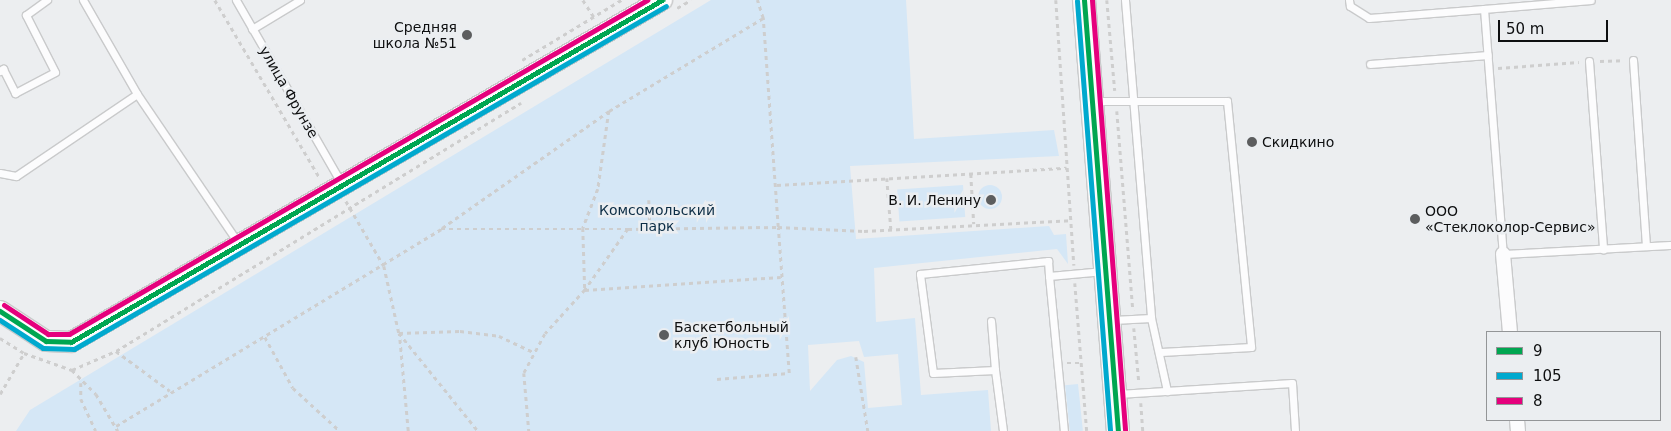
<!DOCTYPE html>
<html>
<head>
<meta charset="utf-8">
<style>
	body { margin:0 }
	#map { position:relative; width:1671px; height:431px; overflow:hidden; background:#eceef0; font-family:"DejaVu Sans",sans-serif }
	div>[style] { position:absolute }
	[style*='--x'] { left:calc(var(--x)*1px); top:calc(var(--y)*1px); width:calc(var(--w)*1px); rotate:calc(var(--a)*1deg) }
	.green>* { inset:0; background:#d5e7f6; transform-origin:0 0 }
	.round { border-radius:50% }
	.path>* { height:2.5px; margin-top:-1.25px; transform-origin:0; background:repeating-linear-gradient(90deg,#cecece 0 4px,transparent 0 8px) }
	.roads { filter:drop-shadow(1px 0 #c9cacb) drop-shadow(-1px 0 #c9cacb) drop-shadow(0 1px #c9cacb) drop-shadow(0 -1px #c9cacb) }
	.service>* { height:7px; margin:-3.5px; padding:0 3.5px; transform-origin:3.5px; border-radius:3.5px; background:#fcfcfd }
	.minor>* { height:14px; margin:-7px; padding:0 7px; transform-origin:7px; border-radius:7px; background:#fcfcfd }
	.secondary>* { height:20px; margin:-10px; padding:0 10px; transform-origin:10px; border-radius:10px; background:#fcfcfd }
	.primary>* { height:22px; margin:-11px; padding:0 11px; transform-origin:11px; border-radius:11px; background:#fcfcfd }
	.bus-1>* { height:5px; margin:-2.5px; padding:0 2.5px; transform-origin:2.5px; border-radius:2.5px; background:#00a651 }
	.bus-2>* { height:5px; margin:-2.5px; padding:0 2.5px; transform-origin:2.5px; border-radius:2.5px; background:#00a9ce }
	.bus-3>* { height:5px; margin:-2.5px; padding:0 2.5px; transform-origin:2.5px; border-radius:2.5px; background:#e5007d }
	.dots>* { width:14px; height:14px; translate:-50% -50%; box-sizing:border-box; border:2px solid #ebeef1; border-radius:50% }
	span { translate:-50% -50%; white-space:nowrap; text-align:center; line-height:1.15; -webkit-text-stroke:5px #ebeef1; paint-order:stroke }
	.poi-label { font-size:14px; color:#0e0f10 }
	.right { translate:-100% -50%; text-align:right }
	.left { translate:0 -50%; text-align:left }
	.street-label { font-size:14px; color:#0e0f10 }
	.park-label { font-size:14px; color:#0c2d45 }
	.legend { position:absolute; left:1486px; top:331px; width:175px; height:90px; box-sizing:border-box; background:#ebeef1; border:1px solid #939597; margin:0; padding:6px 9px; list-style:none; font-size:15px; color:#0e0f10 }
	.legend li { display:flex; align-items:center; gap:10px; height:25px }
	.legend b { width:25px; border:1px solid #939597 }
	.scale { position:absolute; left:1498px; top:20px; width:110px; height:22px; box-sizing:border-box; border:2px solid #0e0f10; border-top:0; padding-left:6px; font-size:15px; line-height:18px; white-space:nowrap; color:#0e0f10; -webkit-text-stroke:4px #ebeef1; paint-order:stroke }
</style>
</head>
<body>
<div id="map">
	<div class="green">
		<div style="clip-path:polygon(evenodd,711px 0,906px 0,914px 139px,1054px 130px,1059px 156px,850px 166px,856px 239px,1049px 226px,1054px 235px,1066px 234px,1068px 264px,1057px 249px,874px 268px,876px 322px,915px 318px,921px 395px,988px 390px,991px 431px,16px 431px,30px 410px,711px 0,859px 341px,864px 357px,898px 354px,902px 405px,868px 408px,864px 362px,851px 356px,837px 360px,810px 391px,808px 345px,859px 341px)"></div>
		<div class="round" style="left:978px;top:185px;width:24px;height:24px"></div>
		<div style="left:963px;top:185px;width:32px;height:66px;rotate:86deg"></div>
		<div style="left:1078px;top:384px;width:47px;height:13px;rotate:84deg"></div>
	</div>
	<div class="path">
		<div style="--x:215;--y:0;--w:207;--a:59.5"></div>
		<div style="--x:583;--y:0;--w:20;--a:57"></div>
		<div style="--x:1056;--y:0;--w:266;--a:86.1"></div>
		<div style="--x:1107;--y:0;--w:91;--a:85"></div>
		<div style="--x:677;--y:8;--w:16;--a:-30"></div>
		<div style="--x:522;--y:60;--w:116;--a:-31.2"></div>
		<div style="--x:1600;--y:61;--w:24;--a:-2"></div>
		<div style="--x:1498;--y:68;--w:81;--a:-4.2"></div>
		<div style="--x:609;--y:111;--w:79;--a:98"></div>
		<div style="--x:598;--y:189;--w:42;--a:111"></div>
		<div style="--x:583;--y:228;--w:62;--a:88.2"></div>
		<div style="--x:585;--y:290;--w:196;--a:-3.8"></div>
		<div style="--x:1117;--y:111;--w:200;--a:85.4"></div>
		<div style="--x:971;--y:174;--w:50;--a:86.6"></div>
		<div style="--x:887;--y:178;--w:51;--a:85.5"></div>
		<div style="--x:777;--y:185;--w:290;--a:-3.4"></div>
		<div style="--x:649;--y:200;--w:29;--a:88"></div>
		<div style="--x:346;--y:201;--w:75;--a:59.7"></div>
		<div style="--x:384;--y:266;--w:69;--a:77.4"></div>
		<div style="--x:399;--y:333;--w:126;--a:51.1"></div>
		<div style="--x:442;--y:228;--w:204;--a:-35"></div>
		<div style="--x:609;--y:111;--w:180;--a:-31.1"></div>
		<div style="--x:628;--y:229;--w:150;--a:-0.8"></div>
		<div style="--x:778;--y:227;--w:210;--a:-94.1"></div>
		<div style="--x:763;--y:18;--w:19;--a:-108"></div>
		<div style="--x:1075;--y:283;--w:148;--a:85.4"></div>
		<div style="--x:1134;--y:328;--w:54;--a:84.7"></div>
		<div style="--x:265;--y:337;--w:58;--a:61.2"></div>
		<div style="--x:293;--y:388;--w:64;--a:42.5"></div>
		<div style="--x:0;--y:338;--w:28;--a:32"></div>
		<div style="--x:24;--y:353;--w:51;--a:19.5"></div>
		<div style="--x:72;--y:370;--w:34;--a:45"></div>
		<div style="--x:96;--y:394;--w:43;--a:59.3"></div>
		<div style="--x:116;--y:351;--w:67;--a:36.5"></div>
		<div style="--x:856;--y:357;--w:75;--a:80.8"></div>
		<div style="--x:1067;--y:363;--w:13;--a:0"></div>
		<div style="--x:72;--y:370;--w:48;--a:-23.4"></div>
		<div style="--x:116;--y:351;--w:475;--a:-31.5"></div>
		<div style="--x:717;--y:379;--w:72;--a:-4.8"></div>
		<div style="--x:789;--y:373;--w:146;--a:-94.3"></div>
		<div style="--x:778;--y:227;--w:86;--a:2.7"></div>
		<div style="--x:864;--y:231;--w:207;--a:-3"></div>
		<div style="--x:81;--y:383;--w:16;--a:90"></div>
		<div style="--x:81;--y:399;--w:35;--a:65"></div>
		<div style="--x:0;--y:394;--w:48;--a:-59.7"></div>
		<div style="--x:1141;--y:403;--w:28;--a:86"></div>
		<div style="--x:116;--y:426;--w:380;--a:-31.2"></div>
		<div style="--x:441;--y:229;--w:187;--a:0"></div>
		<div style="--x:628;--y:229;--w:75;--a:125.2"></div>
		<div style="--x:585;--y:290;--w:59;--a:132.3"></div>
		<div style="--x:545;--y:334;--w:44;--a:118.3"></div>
		<div style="--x:524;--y:373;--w:58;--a:85.1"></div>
		<div style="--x:408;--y:431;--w:98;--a:-95.2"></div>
		<div style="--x:399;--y:333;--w:61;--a:-1.9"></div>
		<div style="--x:460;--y:331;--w:39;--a:7"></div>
		<div style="--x:499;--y:336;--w:40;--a:25"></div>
	</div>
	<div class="roads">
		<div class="service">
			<div style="--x:83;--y:0;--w:108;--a:60.1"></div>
			<div style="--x:137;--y:94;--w:181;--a:55.8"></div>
			<div style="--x:236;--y:0;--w:212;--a:60.1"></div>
			<div style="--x:1125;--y:0;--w:319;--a:85.3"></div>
			<div style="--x:1151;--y:318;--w:75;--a:77.6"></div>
			<div style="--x:1349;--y:0;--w:6;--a:81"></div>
			<div style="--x:1350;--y:6;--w:22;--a:32"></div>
			<div style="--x:1369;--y:18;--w:115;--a:-4.5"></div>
			<div style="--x:1484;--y:9;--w:246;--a:85.6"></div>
			<div style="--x:1503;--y:254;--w:168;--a:-3.1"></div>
			<div style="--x:1484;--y:9;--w:107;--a:-4.8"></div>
			<div style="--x:252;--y:29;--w:56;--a:-31.1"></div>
			<div style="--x:1633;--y:60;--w:186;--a:86"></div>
			<div style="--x:1589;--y:61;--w:189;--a:85.7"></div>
			<div style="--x:1370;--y:64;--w:118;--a:-4.4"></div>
			<div style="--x:0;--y:71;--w:4;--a:-34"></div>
			<div style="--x:3;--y:69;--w:27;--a:63"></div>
			<div style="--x:15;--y:93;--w:45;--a:-27.7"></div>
			<div style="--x:55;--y:72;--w:64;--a:-117"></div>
			<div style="--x:26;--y:15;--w:26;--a:-36"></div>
			<div style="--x:1095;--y:101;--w:132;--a:0"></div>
			<div style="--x:1227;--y:101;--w:247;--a:84.4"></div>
			<div style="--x:1251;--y:347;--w:90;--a:176.8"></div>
			<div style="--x:0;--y:173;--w:16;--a:11"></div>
			<div style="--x:16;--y:176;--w:146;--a:-34.1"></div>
			<div style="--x:1049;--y:276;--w:156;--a:84.5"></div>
			<div style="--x:1113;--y:320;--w:38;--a:-3"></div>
			<div style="--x:991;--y:321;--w:49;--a:85.3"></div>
			<div style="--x:995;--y:370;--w:62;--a:177.2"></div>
			<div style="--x:933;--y:373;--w:100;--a:-97.5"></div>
			<div style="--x:920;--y:274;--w:129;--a:-5.8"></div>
			<div style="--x:1048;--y:261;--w:15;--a:86"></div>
			<div style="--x:1049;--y:276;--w:55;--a:-5.2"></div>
			<div style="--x:995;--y:370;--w:62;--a:82.5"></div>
			<div style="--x:1118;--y:394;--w:174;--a:-3.6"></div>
			<div style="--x:1292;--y:383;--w:48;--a:86.4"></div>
		</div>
		<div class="minor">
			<div style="--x:1503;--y:254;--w:78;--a:84.9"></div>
			<div style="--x:1517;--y:420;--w:11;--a:85"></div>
		</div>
		<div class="secondary">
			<div style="--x:0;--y:311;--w:55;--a:33.1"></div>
			<div style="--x:46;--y:341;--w:25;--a:2"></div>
			<div style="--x:71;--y:342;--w:683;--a:-30.06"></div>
		</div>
		<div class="primary">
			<div style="--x:1084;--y:0;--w:432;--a:85.5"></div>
		</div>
	</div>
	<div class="bus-1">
		<div style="--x:1084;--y:0;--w:432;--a:85.5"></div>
		<div style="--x:0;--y:311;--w:55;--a:33.1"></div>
		<div style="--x:46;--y:341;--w:25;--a:2"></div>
		<div style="--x:71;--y:342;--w:683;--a:-30.06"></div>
	</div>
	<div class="bus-2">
		<div style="--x:1077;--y:1;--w:431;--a:85.6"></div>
		<div style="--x:0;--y:320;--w:51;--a:33.1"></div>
		<div style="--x:43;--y:348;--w:31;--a:2"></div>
		<div style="--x:74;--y:349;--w:684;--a:-30.09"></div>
	</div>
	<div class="bus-3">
		<div style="--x:1092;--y:0;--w:431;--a:85.6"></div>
		<div style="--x:4;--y:305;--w:53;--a:33.4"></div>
		<div style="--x:48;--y:334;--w:21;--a:0"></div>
		<div style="--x:69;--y:334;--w:668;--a:-30.02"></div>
	</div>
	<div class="dots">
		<div style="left:467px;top:35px;background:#5c5d5e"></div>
		<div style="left:1252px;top:142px;background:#5c5d5e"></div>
		<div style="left:991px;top:200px;background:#5c5d5e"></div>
		<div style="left:1415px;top:219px;background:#5c5d5e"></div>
		<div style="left:664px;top:335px;background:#5c5d5e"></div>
	</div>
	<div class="poi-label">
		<span class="right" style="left:457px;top:35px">Средняя<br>школа №51</span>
		<span class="left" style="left:1262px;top:142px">Скидкино</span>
		<span class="right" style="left:981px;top:200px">В. И. Ленину</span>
		<span class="left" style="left:1425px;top:219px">ООО<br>«Стеклоколор-Сервис»</span>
		<span class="left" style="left:674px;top:335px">Баскетбольный<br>клуб Юность</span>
	</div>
	<div class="street-label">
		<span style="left:289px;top:92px;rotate:60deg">улица Фрунзе</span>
	</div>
	<div class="park-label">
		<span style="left:657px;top:218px">Комсомольский<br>парк</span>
	</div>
	<ul class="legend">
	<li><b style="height:6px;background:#00a651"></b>9</li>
	<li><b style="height:6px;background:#00a9ce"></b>105</li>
	<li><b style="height:6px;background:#e5007d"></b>8</li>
	</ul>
	<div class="scale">50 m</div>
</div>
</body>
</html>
